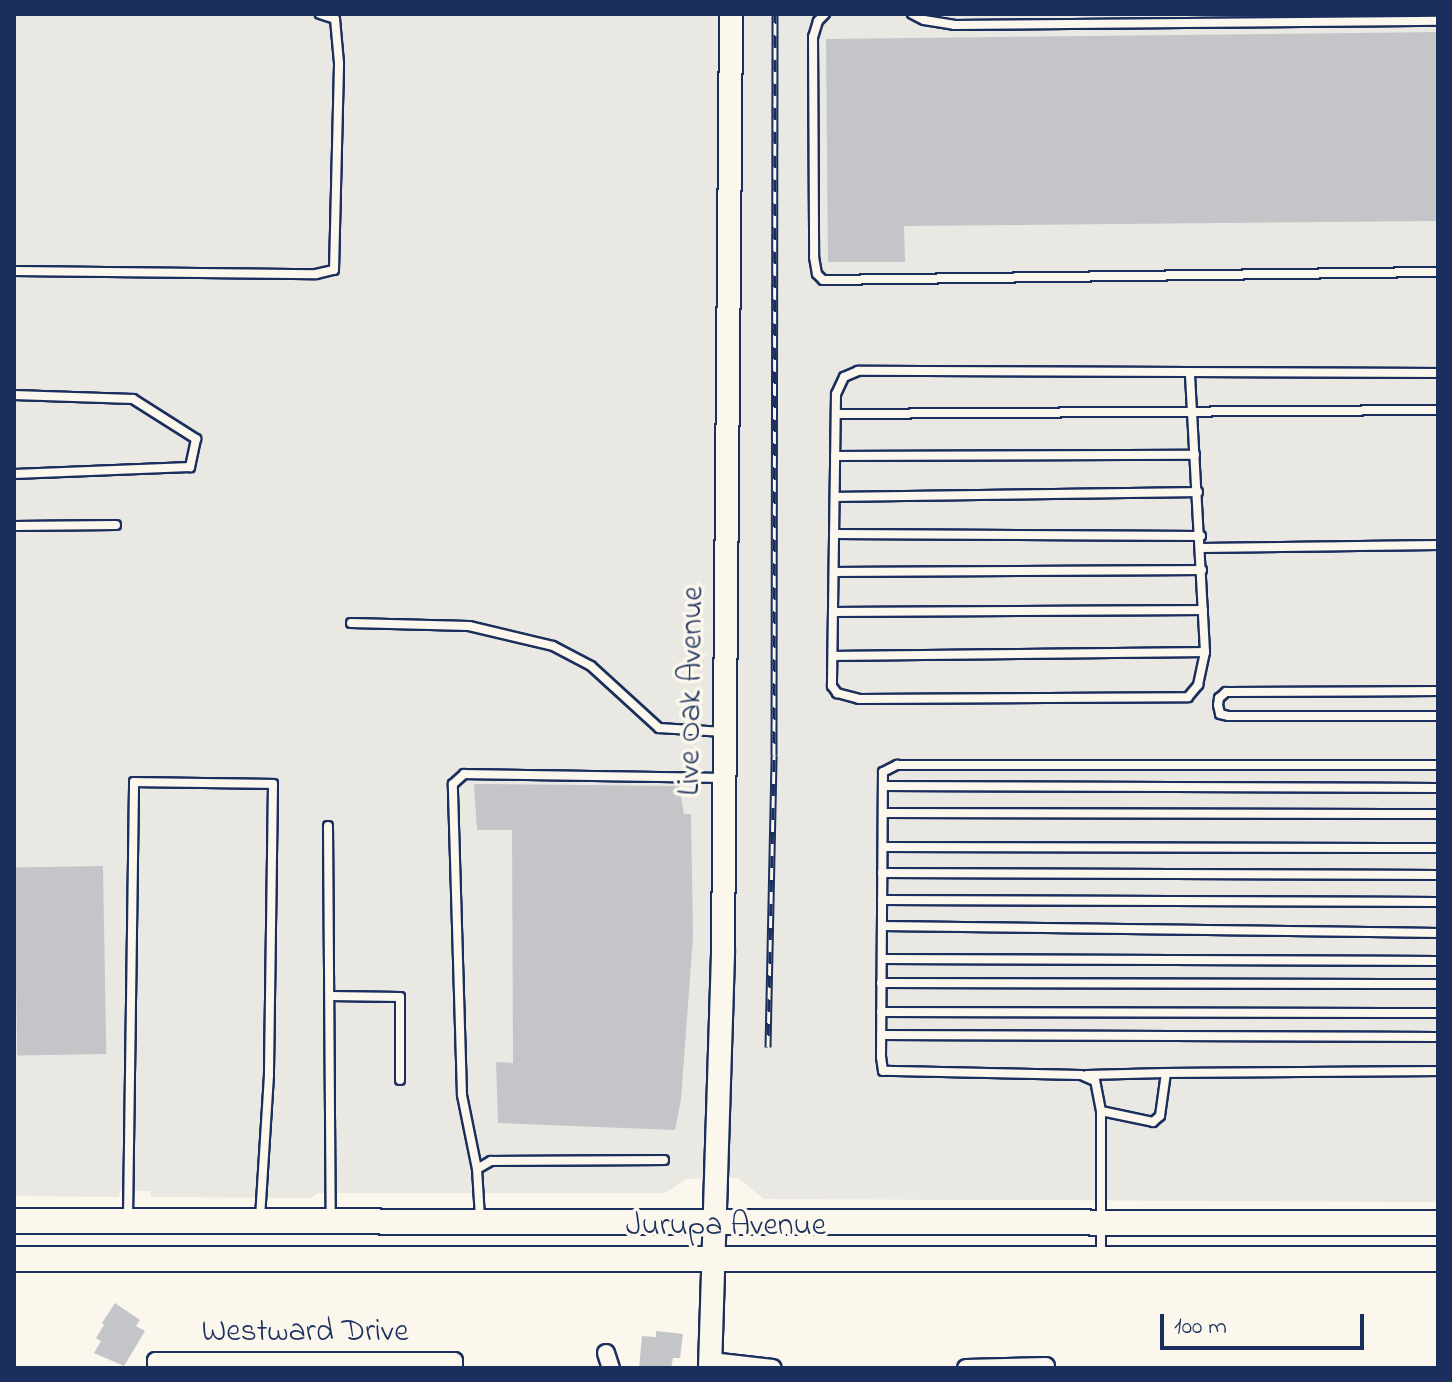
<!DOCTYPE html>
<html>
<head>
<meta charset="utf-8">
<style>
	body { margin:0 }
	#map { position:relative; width:1452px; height:1382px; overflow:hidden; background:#fbf7ec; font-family:"Indie Flower",sans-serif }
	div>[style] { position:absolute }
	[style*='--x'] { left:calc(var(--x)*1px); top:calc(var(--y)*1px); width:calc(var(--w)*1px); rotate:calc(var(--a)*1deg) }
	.built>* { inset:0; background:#eae8e2 }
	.building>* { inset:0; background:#c3c5c9; transform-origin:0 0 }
	.roads { filter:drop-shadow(2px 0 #1b2f5e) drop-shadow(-2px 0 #1b2f5e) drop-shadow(0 2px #1b2f5e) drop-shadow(0 -2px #1b2f5e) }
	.lane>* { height:8px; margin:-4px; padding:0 4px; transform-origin:4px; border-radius:4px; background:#fbf7ec }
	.street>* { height:16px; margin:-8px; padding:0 8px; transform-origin:8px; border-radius:8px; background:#fbf7ec }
	.secondary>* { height:22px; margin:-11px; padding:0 11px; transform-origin:11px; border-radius:11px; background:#fbf7ec }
	.primary>* { height:24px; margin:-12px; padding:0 12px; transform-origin:12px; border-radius:12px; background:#fbf7ec }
	.rail>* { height:7px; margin-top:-3.5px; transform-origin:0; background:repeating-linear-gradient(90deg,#fbf7ec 0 12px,#1b2f5e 0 24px); box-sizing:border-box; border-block:2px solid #1b2f5e }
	span { translate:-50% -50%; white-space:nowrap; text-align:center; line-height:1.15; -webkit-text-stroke:7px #fbf7ec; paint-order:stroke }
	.street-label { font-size:32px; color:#1b2f5e }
	.frame { position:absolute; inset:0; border:16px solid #1b2f5e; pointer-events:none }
	.scale { position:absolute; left:1160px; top:1314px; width:204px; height:36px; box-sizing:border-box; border:4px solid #1b2f5e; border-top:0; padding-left:10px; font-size:24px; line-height:28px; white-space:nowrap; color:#1b2f5e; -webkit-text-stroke:6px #fbf7ec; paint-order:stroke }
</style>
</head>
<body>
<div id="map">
	<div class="built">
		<div style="clip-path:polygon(14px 14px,1438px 14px,1438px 1202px,764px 1199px,738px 1178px,686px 1179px,665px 1193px,318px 1193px,312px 1198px,151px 1197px,150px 1191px,120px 1191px,119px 1197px,14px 1196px)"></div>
	</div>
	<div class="building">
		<div style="clip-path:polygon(1438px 32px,1438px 221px,904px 226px,905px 262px,828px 262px,826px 39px)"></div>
		<div style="clip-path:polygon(474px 784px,679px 786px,684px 814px,691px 814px,693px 937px,681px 1099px,675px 1130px,498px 1123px,496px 1062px,513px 1063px,512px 830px,477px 830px)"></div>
		<div style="left:103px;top:866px;width:188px;height:89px;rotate:89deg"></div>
		<div style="clip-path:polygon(115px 1303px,140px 1320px,136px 1326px,145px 1331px,124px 1366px,94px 1353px,101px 1341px,96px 1338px,104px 1325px,102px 1323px)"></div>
		<div style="clip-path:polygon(656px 1331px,683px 1334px,680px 1358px,673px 1358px,671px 1368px,639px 1368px,642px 1336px,656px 1337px)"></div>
	</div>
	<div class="roads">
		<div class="lane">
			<div style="--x:825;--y:14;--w:10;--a:135"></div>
			<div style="--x:818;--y:21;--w:17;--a:107"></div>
			<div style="--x:813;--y:37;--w:220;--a:89.7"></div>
			<div style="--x:814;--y:257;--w:17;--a:80"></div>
			<div style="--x:817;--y:274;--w:8;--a:45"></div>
			<div style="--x:823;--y:280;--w:615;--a:-0.75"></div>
			<div style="--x:912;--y:14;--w:13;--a:27"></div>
			<div style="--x:924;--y:20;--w:30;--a:9"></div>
			<div style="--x:954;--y:25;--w:484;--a:-0.5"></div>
			<div style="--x:14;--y:271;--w:302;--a:0.6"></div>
			<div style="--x:316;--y:274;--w:18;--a:-13"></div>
			<div style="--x:334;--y:270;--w:207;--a:-88.6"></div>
			<div style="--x:339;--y:63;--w:44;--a:-95.2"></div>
			<div style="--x:335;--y:19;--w:16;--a:-162"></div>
			<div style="--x:1190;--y:372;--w:332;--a:-179.8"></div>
			<div style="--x:858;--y:371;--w:15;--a:157"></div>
			<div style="--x:844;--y:377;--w:19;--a:115"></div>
			<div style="--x:836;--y:394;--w:292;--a:90.8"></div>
			<div style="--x:832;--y:686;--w:9;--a:54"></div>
			<div style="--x:837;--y:693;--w:23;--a:15"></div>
			<div style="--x:859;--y:699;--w:329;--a:-0.3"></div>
			<div style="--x:1188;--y:697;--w:16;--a:-50"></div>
			<div style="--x:1198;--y:685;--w:34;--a:-78"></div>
			<div style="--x:1205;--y:652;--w:280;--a:-93.1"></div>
			<div style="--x:1190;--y:372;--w:248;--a:0.2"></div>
			<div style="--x:14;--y:395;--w:119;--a:1.9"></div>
			<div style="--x:133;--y:399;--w:75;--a:32.4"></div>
			<div style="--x:196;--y:439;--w:29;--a:102"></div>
			<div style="--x:190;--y:467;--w:176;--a:177.7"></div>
			<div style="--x:836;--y:414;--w:602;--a:-0.38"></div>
			<div style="--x:835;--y:456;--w:360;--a:-0.2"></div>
			<div style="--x:835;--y:497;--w:363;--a:-0.8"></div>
			<div style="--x:14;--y:526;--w:102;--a:-0.6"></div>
			<div style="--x:834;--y:534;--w:367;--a:0.3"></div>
			<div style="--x:1201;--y:548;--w:237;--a:-0.7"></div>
			<div style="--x:834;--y:572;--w:368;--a:-0.3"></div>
			<div style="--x:833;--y:612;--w:370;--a:-0.3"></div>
			<div style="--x:351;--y:623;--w:118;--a:1.5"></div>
			<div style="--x:469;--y:626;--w:86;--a:13.4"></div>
			<div style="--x:553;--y:646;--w:43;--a:27.8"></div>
			<div style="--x:591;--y:666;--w:92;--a:42.4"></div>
			<div style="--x:659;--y:728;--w:65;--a:3.5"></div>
			<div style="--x:833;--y:656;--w:372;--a:-0.6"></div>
			<div style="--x:1438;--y:691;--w:212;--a:179.7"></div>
			<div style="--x:1226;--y:692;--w:9;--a:139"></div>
			<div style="--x:1219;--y:698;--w:7;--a:98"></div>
			<div style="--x:1218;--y:705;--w:9;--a:77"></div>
			<div style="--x:1220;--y:714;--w:9;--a:13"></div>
			<div style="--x:1229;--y:716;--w:209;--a:0"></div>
			<div style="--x:883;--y:786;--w:555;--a:0.21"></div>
			<div style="--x:883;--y:813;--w:555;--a:0.1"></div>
			<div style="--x:328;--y:826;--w:392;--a:89.6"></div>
			<div style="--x:883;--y:847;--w:555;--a:0.1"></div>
			<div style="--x:882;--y:873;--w:556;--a:0.21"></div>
			<div style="--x:882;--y:900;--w:556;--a:0.21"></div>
			<div style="--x:882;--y:926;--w:556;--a:0.72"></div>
			<div style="--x:882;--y:959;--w:556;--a:0.21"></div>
			<div style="--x:881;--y:983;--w:557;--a:0.1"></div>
			<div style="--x:330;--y:996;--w:70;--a:0.8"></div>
			<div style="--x:400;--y:997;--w:83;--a:90"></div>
			<div style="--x:881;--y:1012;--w:557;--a:0.1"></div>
			<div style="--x:881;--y:1035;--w:557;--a:0.21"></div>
			<div style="--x:1087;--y:1075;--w:79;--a:-1.5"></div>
			<div style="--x:1101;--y:1111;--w:53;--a:11.9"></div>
			<div style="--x:1153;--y:1122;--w:9;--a:-41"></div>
			<div style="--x:1160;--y:1116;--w:43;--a:-82.1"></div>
			<div style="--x:1166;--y:1073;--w:272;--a:-0.4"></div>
			<div style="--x:477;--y:1169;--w:76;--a:-101.5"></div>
			<div style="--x:462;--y:1095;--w:311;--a:-91.7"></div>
			<div style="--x:453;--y:784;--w:15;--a:-42"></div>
			<div style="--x:464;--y:774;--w:258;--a:0.9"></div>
			<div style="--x:128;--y:1217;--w:435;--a:-89.2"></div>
			<div style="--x:134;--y:782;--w:139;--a:0.8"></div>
			<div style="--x:273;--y:784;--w:291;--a:90.8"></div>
			<div style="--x:269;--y:1075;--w:145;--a:93.6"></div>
			<div style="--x:480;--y:1218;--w:49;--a:-93.5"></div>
			<div style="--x:477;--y:1169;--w:16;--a:-30"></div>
			<div style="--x:491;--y:1161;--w:173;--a:-0.3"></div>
			<div style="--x:1101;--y:1256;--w:145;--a:-90"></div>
			<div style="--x:1101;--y:1111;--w:31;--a:-101"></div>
			<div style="--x:1095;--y:1081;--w:15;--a:-157"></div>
			<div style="--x:1081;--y:1075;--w:198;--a:-178.8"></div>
			<div style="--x:883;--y:1071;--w:14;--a:-98"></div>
			<div style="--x:881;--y:1057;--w:285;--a:-89.6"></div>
			<div style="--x:883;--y:772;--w:16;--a:-27"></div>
			<div style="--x:897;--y:765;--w:541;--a:0"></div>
		</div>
		<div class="street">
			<div style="--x:606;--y:1353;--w:16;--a:72"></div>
			<div style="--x:711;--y:1361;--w:62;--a:6.4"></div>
			<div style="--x:156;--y:1368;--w:7;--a:-90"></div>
			<div style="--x:156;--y:1361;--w:298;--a:0"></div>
			<div style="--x:454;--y:1361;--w:7;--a:90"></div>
			<div style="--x:966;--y:1368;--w:80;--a:-1.4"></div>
		</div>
		<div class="secondary">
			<div style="--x:710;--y:1368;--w:415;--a:-88.2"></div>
			<div style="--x:723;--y:953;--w:939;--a:-89.51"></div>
		</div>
		<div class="primary">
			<div style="--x:14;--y:1221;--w:1424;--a:0.08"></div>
			<div style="--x:14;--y:1259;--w:1424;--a:0"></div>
		</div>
	</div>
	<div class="rail">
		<div style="--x:768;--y:1047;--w:292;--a:-88.8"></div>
		<div style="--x:774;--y:755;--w:741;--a:-89.92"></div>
	</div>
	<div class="street-label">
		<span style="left:693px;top:691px;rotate:-89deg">Live Oak Avenue</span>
		<span style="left:726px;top:1227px">Jurupa Avenue</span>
		<span style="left:305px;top:1333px">Westward Drive</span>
	</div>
	<div class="frame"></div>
	<div class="scale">100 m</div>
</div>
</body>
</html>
